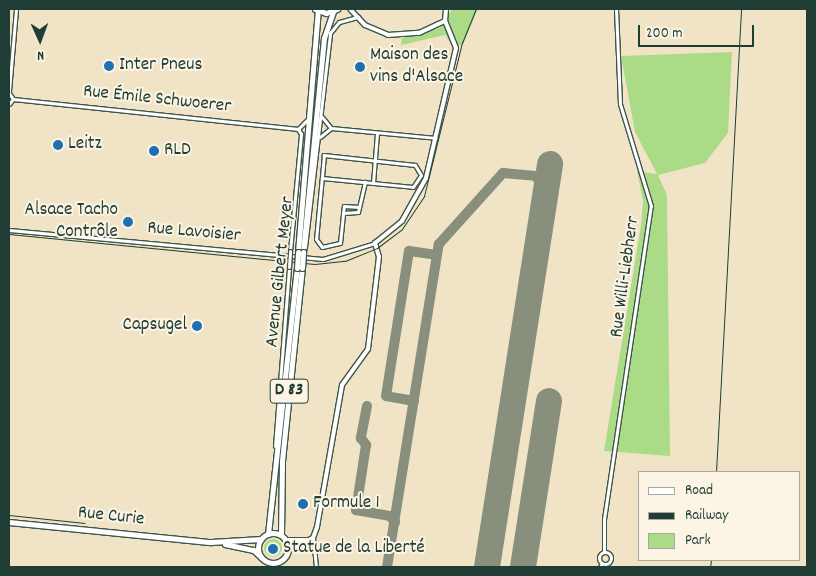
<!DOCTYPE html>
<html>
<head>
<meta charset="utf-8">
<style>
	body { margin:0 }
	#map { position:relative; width:816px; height:576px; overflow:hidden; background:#f1e4c6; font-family:Dekko,sans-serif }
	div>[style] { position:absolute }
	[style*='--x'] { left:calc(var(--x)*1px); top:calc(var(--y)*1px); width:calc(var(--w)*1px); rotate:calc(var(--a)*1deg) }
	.green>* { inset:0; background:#acdb88 }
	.round { border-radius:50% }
	.taxiway>* { height:10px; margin:-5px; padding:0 5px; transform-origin:5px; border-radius:5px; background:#88907d }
	.runway>* { height:26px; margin:-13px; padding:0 13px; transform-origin:13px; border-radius:13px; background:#88907d }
	.roads { filter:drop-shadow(1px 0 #3e564a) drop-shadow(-1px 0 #3e564a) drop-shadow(0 1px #3e564a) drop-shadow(0 -1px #3e564a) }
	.minor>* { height:3px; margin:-1.5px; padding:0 1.5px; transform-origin:1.5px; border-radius:1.5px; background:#fff }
	.minor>.ring { margin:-1.5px; padding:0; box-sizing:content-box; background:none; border:3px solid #fff; border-radius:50% }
	.tertiary>* { height:4px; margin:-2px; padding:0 2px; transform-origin:2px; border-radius:2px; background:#fff }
	.secondary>* { height:4.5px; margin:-2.25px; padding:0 2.25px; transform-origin:2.25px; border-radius:2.25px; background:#fff }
	.primary>* { height:5px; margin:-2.5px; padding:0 2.5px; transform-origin:2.5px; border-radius:2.5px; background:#fff }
	.primary>.ring { margin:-2.5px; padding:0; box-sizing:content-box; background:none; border:5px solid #fff; border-radius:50% }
	.rail>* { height:1px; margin:-0.5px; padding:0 0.5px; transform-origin:0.5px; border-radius:0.5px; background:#1f3d34 }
	.bridges { filter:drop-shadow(1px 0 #3e564a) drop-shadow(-1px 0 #3e564a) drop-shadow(0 1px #3e564a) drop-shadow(0 -1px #3e564a) }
	.minor-bridge>* { height:3px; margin:-1.5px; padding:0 1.5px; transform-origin:1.5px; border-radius:1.5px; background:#fff }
	.primary-bridge>* { height:5px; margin:-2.5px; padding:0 2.5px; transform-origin:2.5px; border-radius:2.5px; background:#fff }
	.dots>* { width:14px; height:14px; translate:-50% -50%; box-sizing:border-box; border:2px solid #fcf5e5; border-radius:50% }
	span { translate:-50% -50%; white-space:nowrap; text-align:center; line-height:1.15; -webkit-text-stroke:4px #fcf5e5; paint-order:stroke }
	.shield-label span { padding:1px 4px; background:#fcf5e5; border:1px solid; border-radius:4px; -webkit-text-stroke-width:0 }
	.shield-label { font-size:18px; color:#1f3d34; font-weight:700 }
	.poi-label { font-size:19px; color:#1f3d34 }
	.left { translate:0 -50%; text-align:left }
	.right { translate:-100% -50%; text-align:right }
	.street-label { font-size:19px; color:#1f3d34 }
	.frame { position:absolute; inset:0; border:10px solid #1f3d34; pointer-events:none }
	.legend { position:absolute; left:638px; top:471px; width:162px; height:90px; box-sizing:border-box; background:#fcf5e5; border:1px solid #a4ab9e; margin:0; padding:6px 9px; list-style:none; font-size:15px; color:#1f3d34 }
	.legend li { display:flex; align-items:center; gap:10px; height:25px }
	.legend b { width:25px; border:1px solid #a4ab9e }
	.north { position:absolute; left:15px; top:15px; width:50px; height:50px; -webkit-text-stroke:4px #fcf5e5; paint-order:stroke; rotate:178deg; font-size:14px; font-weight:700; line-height:20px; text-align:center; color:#1f3d34 }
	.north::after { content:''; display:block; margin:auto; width:18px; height:22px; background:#1f3d34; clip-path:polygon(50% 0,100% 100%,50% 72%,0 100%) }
	.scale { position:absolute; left:638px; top:25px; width:116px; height:22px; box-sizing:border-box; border:2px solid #1f3d34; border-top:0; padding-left:6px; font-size:15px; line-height:18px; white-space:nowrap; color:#1f3d34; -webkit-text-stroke:4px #fcf5e5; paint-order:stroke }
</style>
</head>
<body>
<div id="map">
	<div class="green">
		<div style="clip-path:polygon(452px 9px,478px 9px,463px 44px,453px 47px,445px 35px,401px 45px,402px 38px,440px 28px)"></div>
		<div style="clip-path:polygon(732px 52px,728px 133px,705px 163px,658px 175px,667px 195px,670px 456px,604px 451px,641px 225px,643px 201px,637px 171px,657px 174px,635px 132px,621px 56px)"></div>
		<div class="round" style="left:264px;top:539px;width:18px;height:18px"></div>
	</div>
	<div class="taxiway">
		<div style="--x:414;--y:401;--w:28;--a:-170"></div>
		<div style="--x:386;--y:396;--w:147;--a:-81"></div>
		<div style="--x:409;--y:251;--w:28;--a:8"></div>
		<div style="--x:367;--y:406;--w:33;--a:101"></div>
		<div style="--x:361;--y:438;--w:9;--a:54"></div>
		<div style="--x:366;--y:445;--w:66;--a:98.7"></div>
		<div style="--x:356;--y:510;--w:35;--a:10"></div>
		<div style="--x:390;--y:516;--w:8;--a:50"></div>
		<div style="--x:387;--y:567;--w:327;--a:-80.9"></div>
		<div style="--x:439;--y:244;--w:96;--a:-48"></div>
		<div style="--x:503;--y:173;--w:33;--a:5"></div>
		<div style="--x:536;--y:176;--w:21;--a:61"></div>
	</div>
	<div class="runway">
		<div style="--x:487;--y:567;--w:408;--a:-81.1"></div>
		<div style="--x:523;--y:567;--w:168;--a:-81.1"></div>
	</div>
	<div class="roads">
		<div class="minor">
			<div style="--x:9;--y:91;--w:82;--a:-85.1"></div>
			<div style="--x:9;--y:93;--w:7;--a:56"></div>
			<div style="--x:13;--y:99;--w:287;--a:6"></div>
			<div style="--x:9;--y:104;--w:6;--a:-51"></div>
			<div style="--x:322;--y:117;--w:14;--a:51"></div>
			<div style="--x:331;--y:128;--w:105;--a:5.4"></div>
			<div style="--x:298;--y:129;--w:14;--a:-45"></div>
			<div style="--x:320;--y:137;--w:14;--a:-39"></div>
			<div style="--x:322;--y:178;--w:91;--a:5.6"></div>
			<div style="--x:413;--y:187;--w:14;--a:-56"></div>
			<div style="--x:421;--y:175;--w:12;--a:-121"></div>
			<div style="--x:415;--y:165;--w:92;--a:-173.7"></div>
			<div style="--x:324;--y:155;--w:84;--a:95.4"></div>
			<div style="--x:316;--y:239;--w:10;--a:53"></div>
			<div style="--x:322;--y:247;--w:18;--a:-13"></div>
			<div style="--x:340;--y:243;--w:30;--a:-84"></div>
			<div style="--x:343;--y:213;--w:15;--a:-4"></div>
			<div style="--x:358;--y:212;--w:31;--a:-77"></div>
			<div style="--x:373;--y:183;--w:50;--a:-85.4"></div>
			<div style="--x:343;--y:213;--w:7;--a:-82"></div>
			<div style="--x:344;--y:206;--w:15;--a:4"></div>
			<div style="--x:9;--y:230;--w:315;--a:5.3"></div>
			<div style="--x:323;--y:259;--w:54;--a:-17.1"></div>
			<div style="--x:305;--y:247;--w:215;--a:-83.3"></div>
			<div style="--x:330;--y:33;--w:14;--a:-51"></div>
			<div style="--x:339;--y:22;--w:20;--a:-15"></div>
			<div style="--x:290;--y:251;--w:118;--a:-84.6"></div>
			<div style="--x:301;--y:134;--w:6;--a:-121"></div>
			<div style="--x:275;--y:446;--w:180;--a:-85.5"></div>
			<div style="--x:313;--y:538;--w:29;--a:84"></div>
			<div style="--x:305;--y:542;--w:11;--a:45"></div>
			<div style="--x:604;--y:552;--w:33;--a:-90"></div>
			<div style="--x:604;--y:519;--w:317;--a:-81.5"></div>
			<div style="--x:651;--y:206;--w:107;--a:-106.9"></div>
			<div style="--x:620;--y:104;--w:95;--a:-92.4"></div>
			<div class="ring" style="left:599px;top:552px;width:9px;height:9px"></div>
			<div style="--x:600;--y:567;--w:4;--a:-63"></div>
		</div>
		<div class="tertiary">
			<div style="--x:350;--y:9;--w:22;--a:47"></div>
			<div style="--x:365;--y:25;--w:25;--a:23"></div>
			<div style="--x:388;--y:35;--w:31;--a:-4"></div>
			<div style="--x:419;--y:33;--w:29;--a:-25"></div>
			<div style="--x:286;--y:540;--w:21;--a:0"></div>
			<div style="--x:288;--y:550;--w:28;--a:-26"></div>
			<div style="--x:313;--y:538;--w:12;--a:-70"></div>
			<div style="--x:317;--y:527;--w:144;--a:-80"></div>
			<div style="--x:342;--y:385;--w:44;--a:-54.2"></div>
			<div style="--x:368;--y:349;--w:93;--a:-83.2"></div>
			<div style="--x:379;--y:257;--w:15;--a:-106"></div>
			<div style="--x:375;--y:243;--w:35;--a:-39"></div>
			<div style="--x:402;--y:221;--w:49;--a:-60.8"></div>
			<div style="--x:426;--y:178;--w:133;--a:-77"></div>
			<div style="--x:456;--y:48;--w:29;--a:-112"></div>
			<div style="--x:445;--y:21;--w:12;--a:-85"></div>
		</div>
		<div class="secondary">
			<div style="--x:9;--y:522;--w:203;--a:5.7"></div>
			<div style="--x:211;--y:542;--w:50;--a:-3.4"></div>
			<div style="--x:225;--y:544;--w:30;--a:12"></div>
			<div style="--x:254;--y:550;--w:10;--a:45"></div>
		</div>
		<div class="primary">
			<div style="--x:315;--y:9;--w:12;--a:20"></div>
			<div style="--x:326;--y:13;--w:12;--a:-20"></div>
			<div style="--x:298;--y:252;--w:242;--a:-85.3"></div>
			<div style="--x:303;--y:252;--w:215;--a:-84.4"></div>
			<div style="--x:324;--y:38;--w:28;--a:-71"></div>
			<div class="ring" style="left:258px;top:533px;width:25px;height:25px"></div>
			<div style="--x:268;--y:534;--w:268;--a:-83.8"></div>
			<div style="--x:281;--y:535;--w:74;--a:-89.2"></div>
			<div style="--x:282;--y:461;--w:194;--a:-84.1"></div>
		</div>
	</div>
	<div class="rail">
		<div style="--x:9;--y:234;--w:307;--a:5.6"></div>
		<div style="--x:315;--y:264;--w:30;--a:-6"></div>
		<div style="--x:345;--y:261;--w:35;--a:-22"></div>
		<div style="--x:377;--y:248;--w:31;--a:-37"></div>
		<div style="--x:402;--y:229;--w:40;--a:-56"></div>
		<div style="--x:424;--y:196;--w:158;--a:-76.1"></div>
		<div style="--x:462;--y:43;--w:37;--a:-68"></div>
		<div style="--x:716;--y:472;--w:464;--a:-86.9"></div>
		<div style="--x:9;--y:515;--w:76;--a:6"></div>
		<div style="--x:710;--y:567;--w:7;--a:-82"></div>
	</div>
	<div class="bridges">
		<div class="minor-bridge">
			<div style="--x:289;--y:267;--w:16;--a:-86"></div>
		</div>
		<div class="primary-bridge">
			<div style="--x:297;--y:268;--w:16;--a:-86"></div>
			<div style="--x:302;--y:268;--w:16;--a:-86"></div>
		</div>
	</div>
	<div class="dots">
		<div style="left:109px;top:66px;background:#1f6fb2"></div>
		<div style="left:360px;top:67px;background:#1f6fb2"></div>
		<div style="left:58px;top:145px;background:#1f6fb2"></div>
		<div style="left:154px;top:151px;background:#1f6fb2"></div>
		<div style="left:128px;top:222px;background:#1f6fb2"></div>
		<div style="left:197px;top:326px;background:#1f6fb2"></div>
		<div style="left:303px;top:504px;background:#1f6fb2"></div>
		<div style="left:273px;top:549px;background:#1f6fb2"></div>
	</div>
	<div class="shield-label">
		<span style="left:289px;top:391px">D 83</span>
	</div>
	<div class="poi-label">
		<span class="left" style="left:370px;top:67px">Maison des<br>vins d'Alsace</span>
		<span class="left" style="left:119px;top:66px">Inter Pneus</span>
		<span class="left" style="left:68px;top:145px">Leitz</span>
		<span class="left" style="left:164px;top:151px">RLD</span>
		<span class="right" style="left:118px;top:222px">Alsace Tacho<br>Contrôle</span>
		<span class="right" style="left:187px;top:326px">Capsugel</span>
		<span class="left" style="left:313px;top:504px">Formule 1</span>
		<span class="left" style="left:283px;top:549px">Statue de la Liberté</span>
	</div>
	<div class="street-label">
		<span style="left:157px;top:100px;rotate:6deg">Rue Émile Schwoerer</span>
		<span style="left:194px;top:233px;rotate:5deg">Rue Lavoisier</span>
		<span style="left:281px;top:272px;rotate:-84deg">Avenue Gilbert Meyer</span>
		<span style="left:626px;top:277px;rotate:-82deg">Rue Willi-Liebherr</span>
		<span style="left:111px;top:517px;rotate:6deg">Rue Curie</span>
	</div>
	<div class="frame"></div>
	<ul class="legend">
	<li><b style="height:6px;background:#fff"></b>Road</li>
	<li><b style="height:6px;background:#1f3d34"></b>Railway</li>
	<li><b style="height:14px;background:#acdb88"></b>Park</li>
	</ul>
	<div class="north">N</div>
	<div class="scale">200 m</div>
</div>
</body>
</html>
